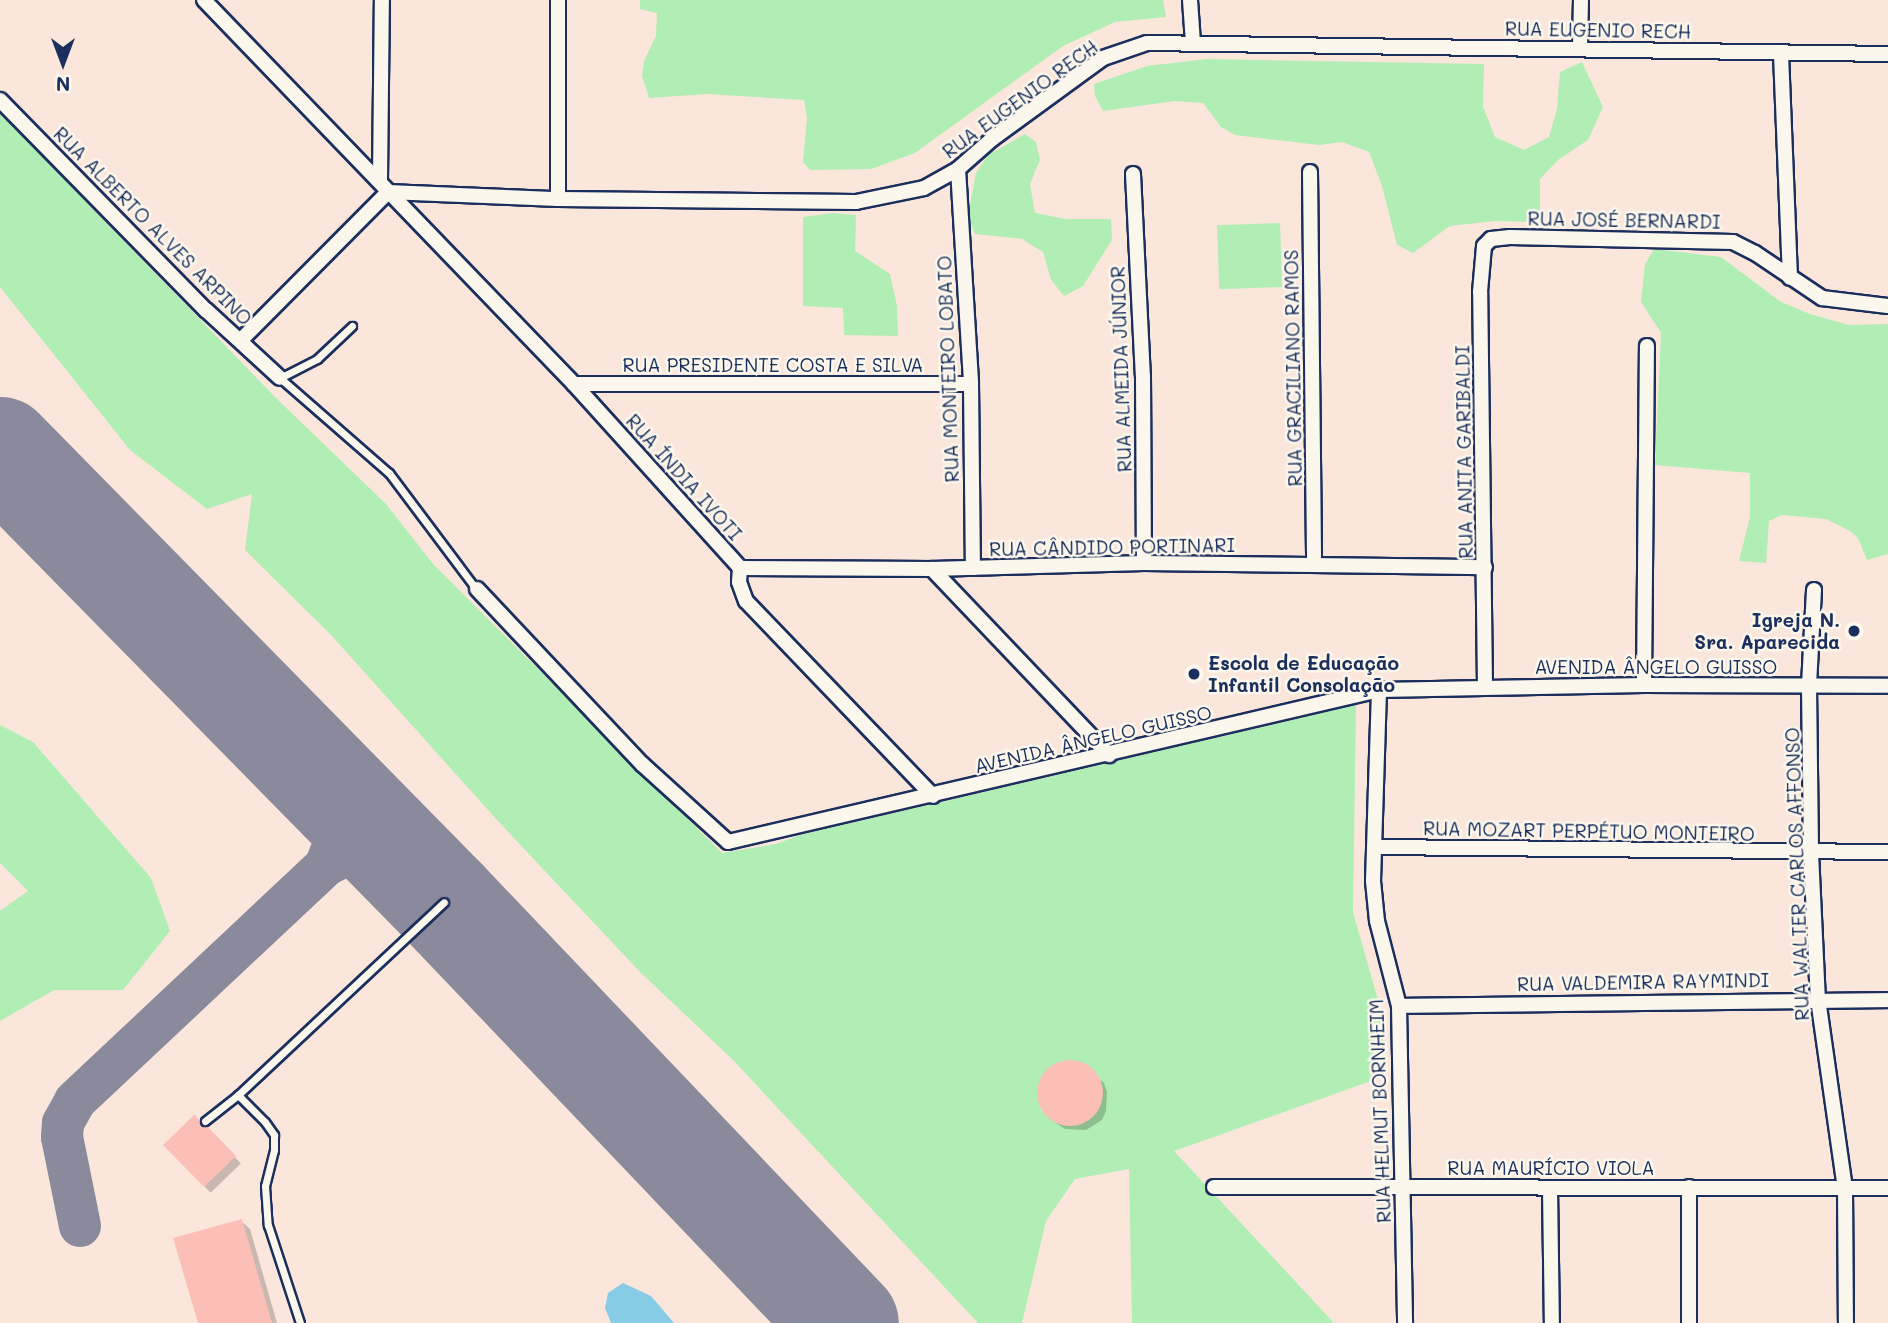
<!DOCTYPE html>
<html>
<head>
<meta charset="utf-8">
<style>
	body { margin:0 }
	#map { position:relative; width:1888px; height:1323px; overflow:hidden; background:#fbe6dc; font-family:Mali,sans-serif }
	div>[style] { position:absolute }
	[style*='--x'] { left:calc(var(--x)*1px); top:calc(var(--y)*1px); width:calc(var(--w)*1px); rotate:calc(var(--a)*1deg) }
	.green>* { inset:0; background:#b1eeb5; transform-origin:0 0 }
	.water>* { inset:0; background:#86cce7 }
	.shadow>* { inset:0; background:#0003; transform-origin:0 0 }
	.taxiway>* { height:42px; margin:-21px; padding:0 21px; transform-origin:21px; border-radius:21px; background:#8b8a9d }
	.runway>* { height:107px; margin:-53.5px; padding:0 53.5px; transform-origin:53.5px; border-radius:53.5px; background:#8b8a9d }
	.building>* { inset:0; background:#fbbfb7 }
	.round { border-radius:50% }
	.roads { filter:drop-shadow(2px 0 #1b2f5e) drop-shadow(-2px 0 #1b2f5e) drop-shadow(0 2px #1b2f5e) drop-shadow(0 -2px #1b2f5e) }
	.lane>* { height:7px; margin:-3.5px; padding:0 3.5px; transform-origin:3.5px; border-radius:3.5px; background:#fbf7ec }
	.street>* { height:14px; margin:-7px; padding:0 7px; transform-origin:7px; border-radius:7px; background:#fbf7ec }
	.dots>* { width:19px; height:19px; translate:-50% -50%; box-sizing:border-box; border:4px solid #fbf7ec; border-radius:50% }
	span { translate:-50% -50%; white-space:nowrap; text-align:center; line-height:1.15; -webkit-text-stroke:5px #fbf7ec; paint-order:stroke }
	.street-label { font-size:19px; color:#1b2f5e }
	.poi-label { font-size:19px; color:#1b2f5e; font-weight:700 }
	.right { translate:-100% -50%; text-align:right }
	.left { translate:0 -50%; text-align:left }
	.north { position:absolute; left:28px; top:28px; width:70px; height:70px; -webkit-text-stroke:5px #fbf7ec; paint-order:stroke; rotate:180deg; font-size:19px; font-weight:700; line-height:28px; text-align:center; color:#1b2f5e }
	.north::after { content:''; display:block; margin:auto; width:24px; height:32px; background:#1b2f5e; clip-path:polygon(50% 0,100% 100%,50% 72%,0 100%) }
</style>
</head>
<body>
<div id="map">
	<div class="green">
		<div style="clip-path:polygon(640px 0,1163px 0,1166px 17px,1115px 22px,1063px 46px,915px 153px,871px 169px,810px 170px,803px 162px,807px 118px,804px 100px,707px 94px,649px 98px,642px 76px,644px 61px,656px 36px,657px 13px,640px 9px)"></div>
		<div style="clip-path:polygon(1207px 59px,1484px 64px,1483px 107px,1495px 137px,1524px 150px,1549px 137px,1557px 109px,1560px 72px,1582px 62px,1603px 107px,1588px 140px,1558px 160px,1540px 179px,1540px 222px,1495px 221px,1450px 226px,1413px 253px,1397px 245px,1382px 186px,1369px 152px,1342px 142px,1319px 145px,1235px 135px,1221px 127px,1203px 103px,1175px 101px,1103px 111px,1095px 96px,1094px 84px,1147px 66px)"></div>
		<div style="clip-path:polygon(0 113px,276px 398px,386px 504px,434px 565px,722px 853px,776px 844px,800px 835px,1356px 705px,1353px 912px,1382px 1014px,1385px 1076px,1174px 1151px,1334px 1323px,1132px 1323px,1129px 1169px,1075px 1179px,1046px 1221px,1022px 1323px,978px 1323px,732px 1059px,640px 972px,497px 820px,331px 635px,245px 550px,252px 494px,207px 509px,130px 450px,0 287px)"></div>
		<div style="clip-path:polygon(1025px 134px,1036px 142px,1040px 160px,1030px 184px,1035px 213px,1066px 219px,1111px 219px,1112px 240px,1083px 286px,1064px 296px,1051px 280px,1043px 252px,1022px 239px,975px 234px,968px 216px,976px 173px,988px 155px)"></div>
		<div style="clip-path:polygon(832px 213px,856px 215px,855px 251px,890px 274px,897px 306px,898px 336px,844px 335px,843px 308px,803px 306px,803px 217px)"></div>
		<div style="left:1280px;top:223px;width:64px;height:63px;rotate:88deg"></div>
		<div style="clip-path:polygon(1654px 249px,1721px 257px,1781px 302px,1810px 314px,1849px 325px,1888px 324px,1888px 554px,1867px 560px,1858px 538px,1850px 531px,1826px 519px,1782px 515px,1769px 521px,1766px 563px,1739px 561px,1750px 517px,1750px 473px,1655px 465px,1661px 333px,1641px 302px,1645px 264px)"></div>
		<div style="clip-path:polygon(0 725px,33px 742px,151px 878px,170px 931px,123px 990px,54px 990px,0 1021px,0 911px,28px 891px,0 863px)"></div>
	</div>
	<div class="water">
		<div style="clip-path:polygon(623px 1283px,651px 1296px,674px 1323px,611px 1323px,605px 1308px,608px 1293px)"></div>
	</div>
	<div class="shadow">
		<div style="clip-path:polygon(1061px 1063px,1081px 1064px,1104px 1083px,1107px 1092px,1106px 1111px,1102px 1120px,1086px 1130px,1065px 1129px,1056px 1123px,1039px 1097px,1044px 1076px)"></div>
		<div style="left:195px;top:1116px;width:66px;height:42px;rotate:46deg"></div>
		<div style="clip-path:polygon(241px 1221px,250px 1229px,277px 1323px,200px 1323px)"></div>
	</div>
	<div class="taxiway">
		<div style="--x:321;--y:780;--w:42;--a:69"></div>
		<div style="--x:336;--y:819;--w:22;--a:93"></div>
		<div style="--x:335;--y:841;--w:26;--a:111"></div>
		<div style="--x:80;--y:1226;--w:91;--a:-101.4"></div>
		<div style="--x:62;--y:1137;--w:14;--a:-86"></div>
		<div style="--x:63;--y:1123;--w:25;--a:-61"></div>
		<div style="--x:75;--y:1101;--w:345;--a:-43.2"></div>
		<div style="--x:326;--y:865;--w:19;--a:-25"></div>
		<div style="--x:343;--y:857;--w:23;--a:-10"></div>
		<div style="--x:366;--y:853;--w:27;--a:13"></div>
		<div style="--x:392;--y:859;--w:19;--a:25"></div>
	</div>
	<div class="runway">
		<div style="--x:0;--y:450;--w:634;--a:45.51"></div>
		<div style="--x:444;--y:902;--w:581;--a:46.39"></div>
	</div>
	<div class="building">
		<div class="round" style="left:1037px;top:1060px;width:66px;height:66px"></div>
		<div style="clip-path:polygon(195px 1114px,201px 1125px,207px 1126px,236px 1156px,204px 1187px,163px 1145px)"></div>
		<div style="clip-path:polygon(242px 1219px,272px 1323px,198px 1323px,173px 1238px)"></div>
	</div>
	<div class="roads">
		<div class="lane">
			<div style="--x:352;--y:326;--w:48;--a:136.7"></div>
			<div style="--x:317;--y:359;--w:42;--a:152.8"></div>
			<div style="--x:280;--y:378;--w:145;--a:41.1"></div>
			<div style="--x:389;--y:473;--w:145;--a:53.1"></div>
			<div style="--x:238;--y:1095;--w:38;--a:45"></div>
			<div style="--x:265;--y:1122;--w:16;--a:55"></div>
			<div style="--x:274;--y:1135;--w:15;--a:90"></div>
			<div style="--x:274;--y:1150;--w:37;--a:104"></div>
			<div style="--x:265;--y:1186;--w:39;--a:86"></div>
			<div style="--x:268;--y:1225;--w:103;--a:71.9"></div>
			<div style="--x:205;--y:1121;--w:42;--a:-38.2"></div>
			<div style="--x:238;--y:1095;--w:282;--a:-43.1"></div>
		</div>
		<div class="street">
			<div style="--x:204;--y:0;--w:533;--a:46.06"></div>
			<div style="--x:574;--y:384;--w:248;--a:47.9"></div>
			<div style="--x:740;--y:568;--w:14;--a:94"></div>
			<div style="--x:739;--y:582;--w:20;--a:70"></div>
			<div style="--x:746;--y:601;--w:270;--a:46.2"></div>
			<div style="--x:1190;--y:0;--w:43;--a:86"></div>
			<div style="--x:1580;--y:47;--w:47;--a:-88.8"></div>
			<div style="--x:1781;--y:54;--w:224;--a:87.7"></div>
			<div style="--x:0;--y:100;--w:294;--a:45.6"></div>
			<div style="--x:206;--y:310;--w:100;--a:42.6"></div>
			<div style="--x:958;--y:169;--w:215;--a:86.5"></div>
			<div style="--x:971;--y:384;--w:184;--a:89.4"></div>
			<div style="--x:1310;--y:172;--w:392;--a:89.4"></div>
			<div style="--x:1133;--y:174;--w:202;--a:87.2"></div>
			<div style="--x:1143;--y:376;--w:187;--a:89.7"></div>
			<div style="--x:380;--y:180;--w:180;--a:-89.4"></div>
			<div style="--x:388;--y:192;--w:170;--a:2.4"></div>
			<div style="--x:558;--y:199;--w:298;--a:0.6"></div>
			<div style="--x:856;--y:202;--w:69;--a:-11.6"></div>
			<div style="--x:924;--y:188;--w:39;--a:-29"></div>
			<div style="--x:958;--y:169;--w:45;--a:-41.4"></div>
			<div style="--x:992;--y:139;--w:137;--a:-36.1"></div>
			<div style="--x:1103;--y:58;--w:46;--a:-18.8"></div>
			<div style="--x:1147;--y:43;--w:741;--a:0.85"></div>
			<div style="--x:558;--y:199;--w:199;--a:-90"></div>
			<div style="--x:241;--y:340;--w:209;--a:-45.2"></div>
			<div style="--x:574;--y:384;--w:397;--a:0"></div>
			<div style="--x:740;--y:568;--w:192;--a:0.3"></div>
			<div style="--x:932;--y:569;--w:212;--a:-1.6"></div>
			<div style="--x:1144;--y:563;--w:341;--a:0.7"></div>
			<div style="--x:932;--y:569;--w:257;--a:46.4"></div>
			<div style="--x:477;--y:589;--w:241;--a:46.7"></div>
			<div style="--x:642;--y:764;--w:116;--a:42.2"></div>
			<div style="--x:728;--y:842;--w:669;--a:-13.14"></div>
			<div style="--x:1379;--y:690;--w:265;--a:-1.1"></div>
			<div style="--x:1644;--y:685;--w:244;--a:0.2"></div>
			<div style="--x:1814;--y:590;--w:96;--a:93"></div>
			<div style="--x:1809;--y:686;--w:167;--a:89.3"></div>
			<div style="--x:1811;--y:853;--w:146;--a:87.3"></div>
			<div style="--x:1818;--y:999;--w:192;--a:81.9"></div>
			<div style="--x:1845;--y:1189;--w:134;--a:89.6"></div>
			<div style="--x:1644;--y:685;--w:339;--a:-89.5"></div>
			<div style="--x:1485;--y:687;--w:395;--a:-90.7"></div>
			<div style="--x:1480;--y:292;--w:46;--a:-85"></div>
			<div style="--x:1484;--y:246;--w:10;--a:-45"></div>
			<div style="--x:1491;--y:239;--w:19;--a:-6"></div>
			<div style="--x:1510;--y:237;--w:223;--a:1.3"></div>
			<div style="--x:1733;--y:242;--w:25;--a:27"></div>
			<div style="--x:1755;--y:253;--w:81;--a:33.9"></div>
			<div style="--x:1822;--y:298;--w:66;--a:6.9"></div>
			<div style="--x:1379;--y:690;--w:191;--a:91.8"></div>
			<div style="--x:1373;--y:881;--w:40;--a:84.3"></div>
			<div style="--x:1377;--y:921;--w:88;--a:75.5"></div>
			<div style="--x:1399;--y:1006;--w:317;--a:88.9"></div>
			<div style="--x:1374;--y:847;--w:514;--a:0.56"></div>
			<div style="--x:1399;--y:1006;--w:489;--a:-0.7"></div>
			<div style="--x:1214;--y:1187;--w:674;--a:0.09"></div>
			<div style="--x:1550;--y:1188;--w:135;--a:89.2"></div>
			<div style="--x:1689;--y:1323;--w:136;--a:-90"></div>
		</div>
	</div>
	<div class="dots">
		<div style="left:1854px;top:631px;background:#1b2f5e"></div>
		<div style="left:1194px;top:674px;background:#1b2f5e"></div>
	</div>
	<div class="street-label">
		<span style="left:1598px;top:30px;rotate:1deg">RUA EUGENIO RECH</span>
		<span style="left:1020px;top:99px;rotate:-36deg">RUA EUGENIO RECH</span>
		<span style="left:1624px;top:220px;rotate:1deg">RUA JOSÉ BERNARDI</span>
		<span style="left:153px;top:226px;rotate:45deg">RUA ALBERTO ALVES ARPINO</span>
		<span style="left:773px;top:365px">RUA PRESIDENTE COSTA E SILVA</span>
		<span style="left:1293px;top:368px;rotate:-91deg">RUA GRACILIANO RAMOS</span>
		<span style="left:948px;top:369px;rotate:-92deg">RUA MONTEIRO LOBATO</span>
		<span style="left:1121px;top:369px;rotate:-92deg">RUA ALMEIDA JÚNIOR</span>
		<span style="left:1464px;top:452px;rotate:-91deg">RUA ANITA GARIBALDI</span>
		<span style="left:684px;top:477px;rotate:48deg">RUA ÍNDIA IVOTI</span>
		<span style="left:1112px;top:547px;rotate:-1deg">RUA CÂNDIDO PORTINARI</span>
		<span style="left:1656px;top:667px">AVENIDA ÂNGELO GUISSO</span>
		<span style="left:1093px;top:739px;rotate:-13deg">AVENIDA ÂNGELO GUISSO</span>
		<span style="left:1589px;top:831px;rotate:1deg">RUA MOZART PERPÉTUO MONTEIRO</span>
		<span style="left:1797px;top:874px;rotate:-92deg">RUA WALTER CARLOS AFFONSO</span>
		<span style="left:1643px;top:982px;rotate:-1deg">RUA VALDEMIRA RAYMINDI</span>
		<span style="left:1380px;top:1111px;rotate:-92deg">RUA HELMUT BORNHEIM</span>
		<span style="left:1551px;top:1168px">RUA MAURÍCIO VIOLA</span>
	</div>
	<div class="poi-label">
		<span class="right" style="left:1840px;top:631px">Igreja N.<br>Sra. Aparecida</span>
		<span class="left" style="left:1208px;top:674px">Escola de Educação<br>Infantil Consolação</span>
	</div>
	<div class="north">N</div>
</div>
</body>
</html>
